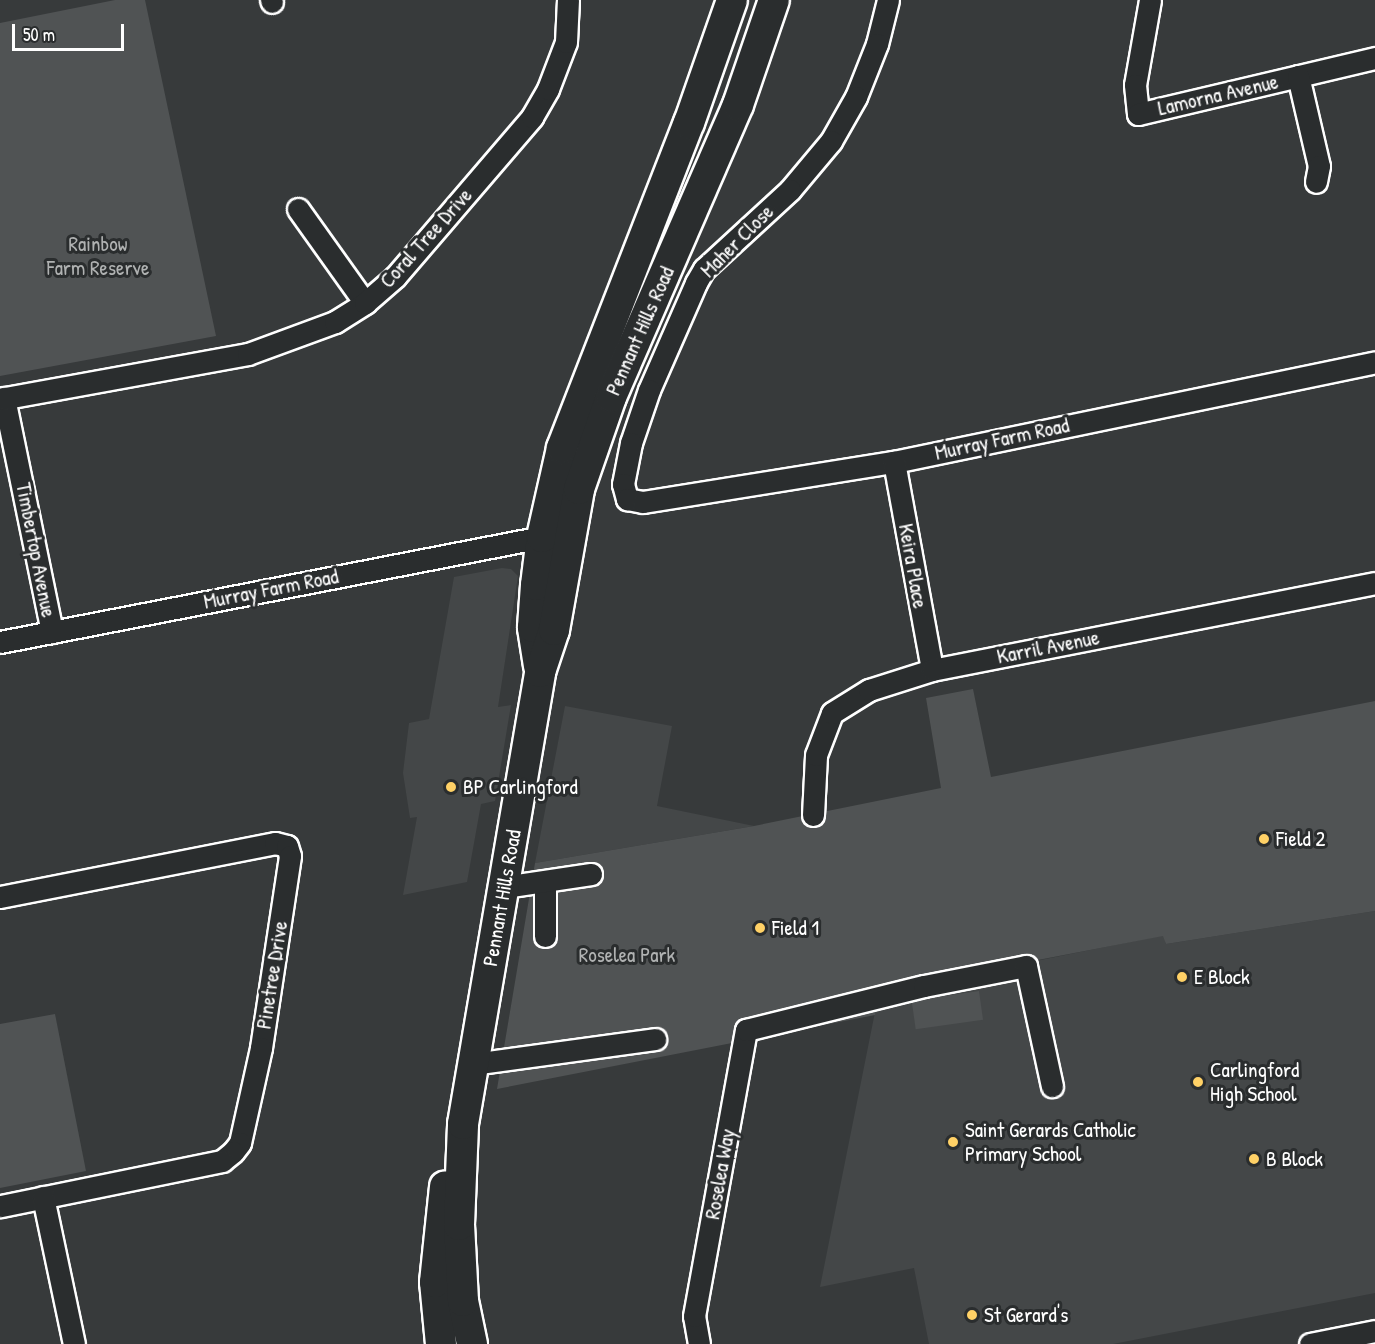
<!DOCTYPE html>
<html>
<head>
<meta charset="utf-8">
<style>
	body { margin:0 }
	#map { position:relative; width:1375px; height:1344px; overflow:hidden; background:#373a3b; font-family:"Patrick Hand",sans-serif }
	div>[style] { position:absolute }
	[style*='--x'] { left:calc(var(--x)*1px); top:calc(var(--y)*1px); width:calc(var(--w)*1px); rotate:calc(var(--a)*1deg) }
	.built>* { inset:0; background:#444748 }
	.green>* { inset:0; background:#505354; transform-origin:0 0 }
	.roads { filter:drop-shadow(2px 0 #fff) drop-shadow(-2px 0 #fff) drop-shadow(0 2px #fff) drop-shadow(0 -2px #fff) }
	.minor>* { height:21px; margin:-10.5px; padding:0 10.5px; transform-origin:10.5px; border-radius:10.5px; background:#2a2d2e }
	.highway>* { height:30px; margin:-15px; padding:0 15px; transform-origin:15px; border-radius:15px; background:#2a2d2e }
	.dots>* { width:16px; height:16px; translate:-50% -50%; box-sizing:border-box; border:3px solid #2a2d2e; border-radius:50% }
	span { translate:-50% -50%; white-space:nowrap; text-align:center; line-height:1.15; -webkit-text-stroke:6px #2a2d2e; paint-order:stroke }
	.street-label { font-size:21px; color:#fff }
	.park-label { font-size:21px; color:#b0b2b2 }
	.poi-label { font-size:21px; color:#fff }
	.left { translate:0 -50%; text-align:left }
	.scale { position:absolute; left:12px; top:24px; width:112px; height:27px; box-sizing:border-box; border:3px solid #fff; border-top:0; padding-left:8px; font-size:18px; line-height:21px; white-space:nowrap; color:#fff; -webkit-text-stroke:4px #2a2d2e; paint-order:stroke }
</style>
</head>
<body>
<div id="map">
	<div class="built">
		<div style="clip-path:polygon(502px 568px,511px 569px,518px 576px,498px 707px,511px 705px,495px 801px,481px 804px,467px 882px,403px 895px,417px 817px,410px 818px,403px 773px,409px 723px,429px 719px,454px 577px)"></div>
		<div style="clip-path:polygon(565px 706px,672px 726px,657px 806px,754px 826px,535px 863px)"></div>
		<div style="clip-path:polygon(1375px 911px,1375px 1293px,1113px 1344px,929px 1344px,914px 1268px,820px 1287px,877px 1002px,1016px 965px,1164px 935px,1166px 944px)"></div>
	</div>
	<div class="green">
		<div style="clip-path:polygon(115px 0,145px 0,216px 336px,0 376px,0 23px)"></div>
		<div style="clip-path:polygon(973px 689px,991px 777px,1375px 701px,1375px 911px,1166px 944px,1163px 936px,1017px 964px,878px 1002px,875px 1015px,497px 1089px,535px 863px,754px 826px,941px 788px,926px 698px)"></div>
		<div style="left:979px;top:991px;width:29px;height:68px;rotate:82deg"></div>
		<div style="clip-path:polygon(55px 1014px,86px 1171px,0 1188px,0 1024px)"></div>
	</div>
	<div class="roads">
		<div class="minor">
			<div style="--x:271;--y:0;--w:2;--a:63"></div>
			<div style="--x:888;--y:0;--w:45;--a:104"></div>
			<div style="--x:877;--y:44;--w:57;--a:111.6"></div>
			<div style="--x:856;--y:97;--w:51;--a:119.6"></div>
			<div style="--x:831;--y:141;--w:64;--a:129.9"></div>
			<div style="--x:790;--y:190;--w:117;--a:137.4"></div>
			<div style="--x:704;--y:269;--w:16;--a:120"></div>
			<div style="--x:696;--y:283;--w:117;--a:113.7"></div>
			<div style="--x:649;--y:390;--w:56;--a:108.8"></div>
			<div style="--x:631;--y:443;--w:42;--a:101"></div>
			<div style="--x:623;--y:484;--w:16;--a:75"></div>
			<div style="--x:627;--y:499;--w:16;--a:11"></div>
			<div style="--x:643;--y:502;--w:254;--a:-9.1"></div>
			<div style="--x:894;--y:462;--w:491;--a:-11.7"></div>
			<div style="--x:1150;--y:0;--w:86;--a:100"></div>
			<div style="--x:1135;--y:85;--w:29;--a:84"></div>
			<div style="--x:1138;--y:114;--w:244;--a:-13.3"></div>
			<div style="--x:1298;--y:76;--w:92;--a:76.9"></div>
			<div style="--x:1319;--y:166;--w:16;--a:101"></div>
			<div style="--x:298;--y:209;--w:115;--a:54.5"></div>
			<div style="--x:4;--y:398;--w:239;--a:78.4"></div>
			<div style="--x:0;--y:399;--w:252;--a:-10.3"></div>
			<div style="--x:248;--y:354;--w:93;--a:-20.2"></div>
			<div style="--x:335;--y:322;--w:36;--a:-32"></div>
			<div style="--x:365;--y:303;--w:40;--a:-41"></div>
			<div style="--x:395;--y:277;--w:211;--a:-49.4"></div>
			<div style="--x:532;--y:117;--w:32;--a:-60"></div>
			<div style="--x:548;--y:89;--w:50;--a:-69"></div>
			<div style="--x:566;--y:42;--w:42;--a:-87.3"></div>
			<div style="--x:894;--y:462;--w:211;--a:79.6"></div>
			<div style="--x:0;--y:642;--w:552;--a:-10.96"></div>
			<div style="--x:813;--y:815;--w:60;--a:-87.1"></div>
			<div style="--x:816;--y:755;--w:45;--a:-69.1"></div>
			<div style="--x:832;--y:713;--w:44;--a:-31.9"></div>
			<div style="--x:869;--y:690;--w:66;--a:-17.6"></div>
			<div style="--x:932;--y:670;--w:451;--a:-11.1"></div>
			<div style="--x:545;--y:882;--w:54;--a:90"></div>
			<div style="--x:504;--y:887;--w:88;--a:-8.5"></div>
			<div style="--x:0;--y:897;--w:280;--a:-11.1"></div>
			<div style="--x:275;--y:843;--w:12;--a:14"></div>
			<div style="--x:287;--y:846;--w:10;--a:73"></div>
			<div style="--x:290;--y:856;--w:194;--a:98.6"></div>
			<div style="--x:261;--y:1048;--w:97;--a:102.5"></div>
			<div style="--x:240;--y:1143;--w:11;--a:128"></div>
			<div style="--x:233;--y:1152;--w:14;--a:141"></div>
			<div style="--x:222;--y:1161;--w:227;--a:168.5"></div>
			<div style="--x:473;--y:1064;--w:184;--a:-7.8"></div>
			<div style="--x:43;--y:1197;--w:150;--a:78.1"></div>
			<div style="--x:699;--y:1344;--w:28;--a:-100"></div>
			<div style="--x:694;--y:1316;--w:291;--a:-79.7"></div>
			<div style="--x:746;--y:1030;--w:183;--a:-13.9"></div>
			<div style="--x:924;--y:986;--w:104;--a:-11.1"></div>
			<div style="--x:1026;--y:966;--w:123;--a:77.8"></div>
			<div style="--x:1310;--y:1344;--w:66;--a:-11.3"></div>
		</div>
		<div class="highway">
			<div style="--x:539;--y:666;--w:39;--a:-99"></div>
			<div style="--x:533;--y:627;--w:42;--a:-85.9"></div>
			<div style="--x:536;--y:585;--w:48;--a:-82.9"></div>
			<div style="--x:542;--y:537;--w:91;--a:-77.3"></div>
			<div style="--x:562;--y:448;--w:349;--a:-68.7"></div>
			<div style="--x:689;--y:123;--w:130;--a:-70.7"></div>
			<div style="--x:441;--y:1344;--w:62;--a:-95.5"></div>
			<div style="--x:435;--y:1282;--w:96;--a:-84"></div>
			<div style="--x:472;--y:1344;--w:44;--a:-101.8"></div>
			<div style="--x:463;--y:1301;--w:76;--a:-93"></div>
			<div style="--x:459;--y:1225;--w:101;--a:-87.7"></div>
			<div style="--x:463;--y:1124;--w:459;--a:-80.3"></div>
			<div style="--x:540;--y:672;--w:44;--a:-71.6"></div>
			<div style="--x:554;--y:630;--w:143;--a:-79.9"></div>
			<div style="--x:579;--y:489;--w:97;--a:-70.8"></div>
			<div style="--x:611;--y:397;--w:318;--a:-66.5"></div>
			<div style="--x:738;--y:105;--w:111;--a:-71.1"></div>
		</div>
	</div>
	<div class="dots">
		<div style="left:451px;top:787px;background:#ffd166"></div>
		<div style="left:1264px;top:839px;background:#ffd166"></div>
		<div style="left:760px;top:928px;background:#ffd166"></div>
		<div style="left:1182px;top:977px;background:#ffd166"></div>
		<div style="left:1198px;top:1082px;background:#ffd166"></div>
		<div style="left:953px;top:1142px;background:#ffd166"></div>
		<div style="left:1254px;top:1159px;background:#ffd166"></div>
		<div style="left:972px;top:1315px;background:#ffd166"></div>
	</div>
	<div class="street-label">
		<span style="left:1218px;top:95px;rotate:-13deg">Lamorna Avenue</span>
		<span style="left:426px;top:238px;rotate:-48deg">Coral Tree Drive</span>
		<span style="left:737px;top:241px;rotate:-45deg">Maher Close</span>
		<span style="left:640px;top:331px;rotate:-66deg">Pennant Hills Road</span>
		<span style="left:1002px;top:439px;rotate:-12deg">Murray Farm Road</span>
		<span style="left:36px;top:550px;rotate:79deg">Timbertop Avenue</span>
		<span style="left:913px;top:566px;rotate:80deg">Keira Place</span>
		<span style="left:271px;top:589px;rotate:-11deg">Murray Farm Road</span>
		<span style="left:1048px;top:647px;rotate:-11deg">Karril Avenue</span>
		<span style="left:502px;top:898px;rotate:-80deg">Pennant Hills Road</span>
		<span style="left:272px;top:975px;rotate:-81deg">Pinetree Drive</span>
		<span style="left:720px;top:1174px;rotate:-80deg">Roselea Way</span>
	</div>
	<div class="park-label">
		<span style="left:98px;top:256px">Rainbow<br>Farm Reserve</span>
		<span style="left:627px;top:955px">Roselea Park</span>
	</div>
	<div class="poi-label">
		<span class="left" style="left:463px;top:787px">BP Carlingford</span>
		<span class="left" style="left:1276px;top:839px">Field 2</span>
		<span class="left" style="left:772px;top:928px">Field 1</span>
		<span class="left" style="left:1194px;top:977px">E Block</span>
		<span class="left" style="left:1210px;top:1082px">Carlingford<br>High School</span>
		<span class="left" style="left:965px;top:1142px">Saint Gerards Catholic<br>Primary School</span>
		<span class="left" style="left:1266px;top:1159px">B Block</span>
		<span class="left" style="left:984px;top:1315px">St Gerard's</span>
	</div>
	<div class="scale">50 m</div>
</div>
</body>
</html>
